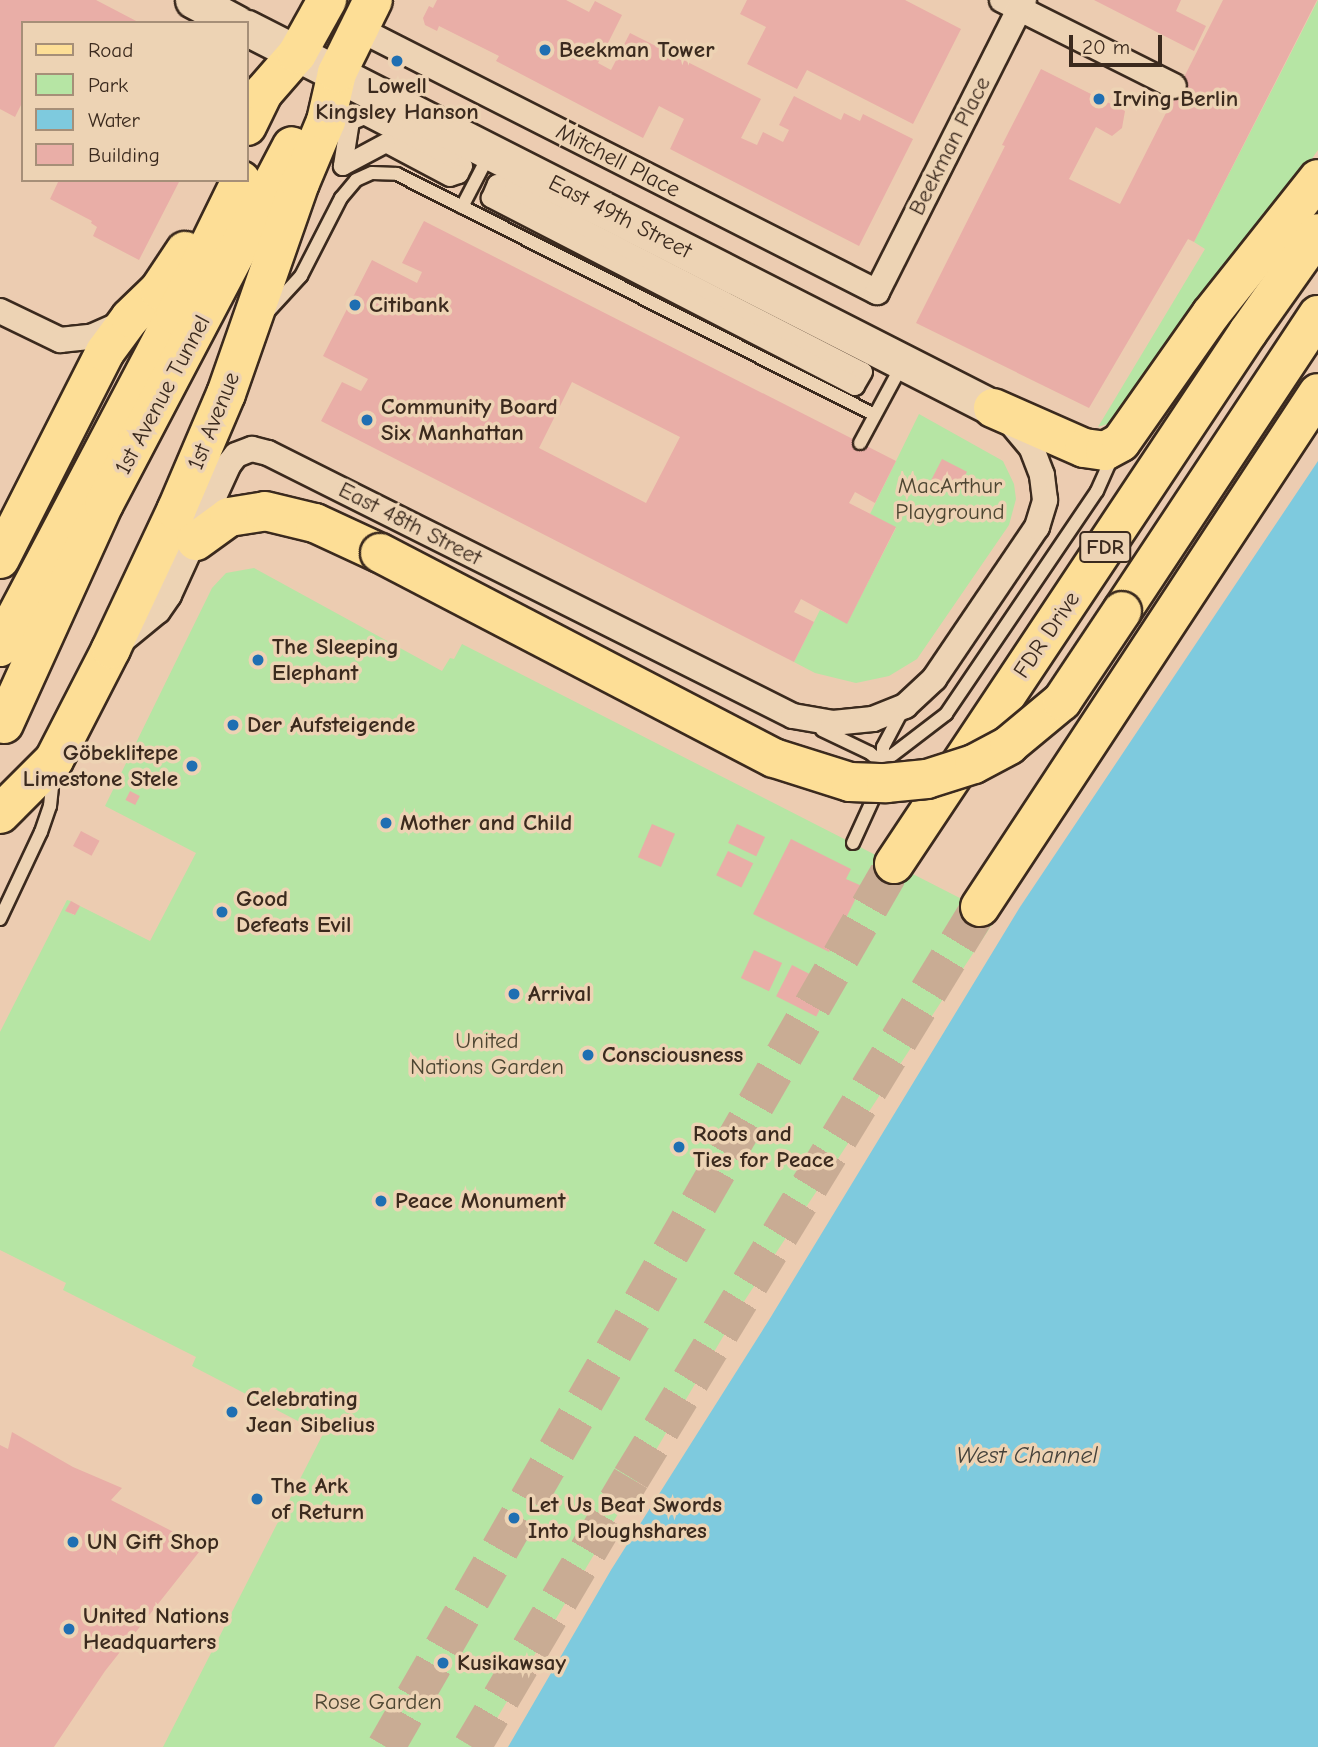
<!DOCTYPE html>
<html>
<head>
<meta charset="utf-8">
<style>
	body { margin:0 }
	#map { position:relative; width:1318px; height:1747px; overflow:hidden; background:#ecccb1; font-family:"Comic Neue",sans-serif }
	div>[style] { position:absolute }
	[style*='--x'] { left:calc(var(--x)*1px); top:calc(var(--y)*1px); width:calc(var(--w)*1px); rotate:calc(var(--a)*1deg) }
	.green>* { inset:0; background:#b6e5a4 }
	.water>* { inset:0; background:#7ecade }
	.building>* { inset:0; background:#e9aea7; transform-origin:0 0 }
	.motorway-tunnel>* { height:38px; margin-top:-19px; transform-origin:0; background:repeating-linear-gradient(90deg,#c9ac94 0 38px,transparent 0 57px) }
	.roads { filter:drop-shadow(2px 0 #3b2a1e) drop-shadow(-2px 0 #3b2a1e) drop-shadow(0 2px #3b2a1e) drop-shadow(0 -2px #3b2a1e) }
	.service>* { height:12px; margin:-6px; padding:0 6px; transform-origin:6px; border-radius:6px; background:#edd3b4 }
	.pedestrian>* { height:18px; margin:-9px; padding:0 9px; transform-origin:9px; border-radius:9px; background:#edd3b4 }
	.minor>* { height:24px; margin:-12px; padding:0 12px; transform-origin:12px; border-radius:12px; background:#edd3b4 }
	.secondary>* { height:35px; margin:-17.5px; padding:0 17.5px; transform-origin:17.5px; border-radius:17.5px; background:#edd3b4 }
	.primary>* { height:38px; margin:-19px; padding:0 19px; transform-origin:19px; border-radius:19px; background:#fdde96 }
	.motorway>* { height:38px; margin:-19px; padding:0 19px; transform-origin:19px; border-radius:19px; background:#fdde96 }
	.bridges { filter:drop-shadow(2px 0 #3b2a1e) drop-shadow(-2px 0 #3b2a1e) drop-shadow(0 2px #3b2a1e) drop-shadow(0 -2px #3b2a1e) }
	.motorway-bridge>* { height:38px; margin:-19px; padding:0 19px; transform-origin:19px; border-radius:19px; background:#fdde96 }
	.dots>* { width:19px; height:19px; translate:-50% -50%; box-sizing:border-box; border:4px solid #edd3b4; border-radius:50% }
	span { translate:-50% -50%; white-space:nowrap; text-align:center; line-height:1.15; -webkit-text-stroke:7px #edd3b4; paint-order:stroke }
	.shield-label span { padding:2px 5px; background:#edd3b4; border:2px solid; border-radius:5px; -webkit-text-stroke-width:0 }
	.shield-label { font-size:21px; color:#3b2a1e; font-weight:700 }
	.poi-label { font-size:23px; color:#3b2a1e; font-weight:700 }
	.left { translate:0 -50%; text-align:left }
	.right { translate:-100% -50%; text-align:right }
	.street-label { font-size:23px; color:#3b2a1e }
	.park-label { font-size:23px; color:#4d4632 }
	.water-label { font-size:24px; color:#45423b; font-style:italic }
	.legend { position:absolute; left:21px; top:21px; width:228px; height:161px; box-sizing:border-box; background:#edd3b4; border:2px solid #a68f78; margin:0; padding:9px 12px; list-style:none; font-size:21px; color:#3b2a1e }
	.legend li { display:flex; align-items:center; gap:14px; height:35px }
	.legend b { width:35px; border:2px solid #a68f78 }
	.scale { position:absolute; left:1069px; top:35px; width:93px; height:32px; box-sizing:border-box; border:4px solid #3b2a1e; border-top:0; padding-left:9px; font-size:21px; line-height:24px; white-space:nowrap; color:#3b2a1e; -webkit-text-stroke:5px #edd3b4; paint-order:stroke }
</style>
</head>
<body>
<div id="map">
	<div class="green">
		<div style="clip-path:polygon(1318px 0,1318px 150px,1292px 187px,1238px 247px,1120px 420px,1098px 427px,1205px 249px,1194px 242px)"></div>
		<div style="clip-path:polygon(919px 414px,1003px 461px,1014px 484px,1016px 499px,1009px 525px,917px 659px,889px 676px,856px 683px,815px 673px,794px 662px,820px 610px,847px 623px,896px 528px,870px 514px)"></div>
		<div style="clip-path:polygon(254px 568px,442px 671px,450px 658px,454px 659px,462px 644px,997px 917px,743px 1303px,480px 1747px,163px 1747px,323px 1434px,192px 1366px,196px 1357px,63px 1290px,66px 1283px,0 1250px,0 1032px,67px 900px,71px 901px,66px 911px,74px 915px,80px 906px,150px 941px,196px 853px,105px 806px,212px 588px,226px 573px)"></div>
	</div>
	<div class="water">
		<div style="clip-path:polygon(1318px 461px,1318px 1747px,508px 1747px,611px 1570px,769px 1320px,1020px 907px)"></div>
	</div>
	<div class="building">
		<div style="clip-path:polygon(0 0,96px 0,140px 23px,23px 23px,23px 101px,15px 117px,0 109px)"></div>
		<div style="clip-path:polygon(437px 0,566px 0,589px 12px,595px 1px,622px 15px,598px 63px,611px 70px,630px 33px,761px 99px,741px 138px,757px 145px,763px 132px,783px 142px,789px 130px,779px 125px,794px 96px,841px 120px,844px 113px,860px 121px,863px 114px,913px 139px,859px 246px,670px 149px,684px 119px,659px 106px,643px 138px,496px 61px,499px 56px,439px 26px,437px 31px,425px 25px,423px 18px,429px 6px,433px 8px)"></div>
		<div style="clip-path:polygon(747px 0,905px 0,961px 29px,913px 124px,807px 70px,797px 89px,747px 64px,766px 27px,740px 14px)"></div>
		<div style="clip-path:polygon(1094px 0,1181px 0,1176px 11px,1206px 26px,1194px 51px)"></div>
		<div style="clip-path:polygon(1223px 0,1317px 0,1194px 242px,1188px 239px,1089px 408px,916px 323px,1005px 146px,1002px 145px,1041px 69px,1125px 111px,1122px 128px,1112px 136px,1096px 127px,1069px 179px,1120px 204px)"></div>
		<div style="clip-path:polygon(59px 180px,180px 180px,139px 260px,93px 236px,97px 227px,91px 223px,92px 221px,50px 199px)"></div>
		<div style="clip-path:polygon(evenodd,424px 221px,896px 461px,875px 503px,855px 492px,849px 503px,896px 527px,847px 624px,801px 599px,794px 612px,814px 622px,794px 662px,321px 421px,342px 382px,361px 391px,368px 379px,323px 356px,372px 260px,417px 283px,422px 272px,402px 263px,424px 221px,572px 382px,680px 437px,646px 503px,539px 448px,572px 382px)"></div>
		<div style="left:942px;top:459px;width:28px;height:27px;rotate:27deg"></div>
		<div style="left:130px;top:791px;width:11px;height:10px;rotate:27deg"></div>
		<div style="left:652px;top:824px;width:25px;height:36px;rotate:23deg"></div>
		<div style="left:737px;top:824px;width:31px;height:21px;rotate:25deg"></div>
		<div style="left:81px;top:831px;width:21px;height:17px;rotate:28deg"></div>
		<div style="clip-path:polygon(791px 839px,851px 869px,846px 879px,862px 886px,829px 952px,753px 914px)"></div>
		<div style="left:728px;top:851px;width:28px;height:27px;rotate:26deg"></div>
		<div style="clip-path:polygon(71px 901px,80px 906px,75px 915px,65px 911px)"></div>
		<div style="left:754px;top:950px;width:31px;height:31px;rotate:25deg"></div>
		<div style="left:792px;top:965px;width:45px;height:35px;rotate:27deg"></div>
		<div style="clip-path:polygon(12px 1432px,73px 1467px,122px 1488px,111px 1500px,203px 1547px,105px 1671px,54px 1747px,0 1747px,0 1445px,8px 1449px)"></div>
	</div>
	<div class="motorway-tunnel">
		<div style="--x:386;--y:1747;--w:1019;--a:-60.09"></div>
		<div style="--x:472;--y:1747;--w:312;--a:-59.4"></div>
		<div style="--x:631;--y:1478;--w:669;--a:-58.57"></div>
	</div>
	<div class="roads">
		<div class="service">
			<div style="--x:462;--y:207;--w:59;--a:-62.6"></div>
			<div style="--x:268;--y:312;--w:49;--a:-47.5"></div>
			<div style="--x:301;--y:276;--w:88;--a:-62.9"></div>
			<div style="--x:341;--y:198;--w:23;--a:-50"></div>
			<div style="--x:356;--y:180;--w:17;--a:-24"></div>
			<div style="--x:372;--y:173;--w:25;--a:2"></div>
			<div style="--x:397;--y:174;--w:535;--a:26.76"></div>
			<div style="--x:860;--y:443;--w:91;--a:-61.7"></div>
			<div style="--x:822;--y:730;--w:53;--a:25.6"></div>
			<div style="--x:870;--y:753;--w:16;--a:40"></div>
			<div style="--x:882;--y:763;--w:81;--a:-37.4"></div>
			<div style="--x:946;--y:714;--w:269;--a:-55.9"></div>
			<div style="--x:1097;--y:491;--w:27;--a:-66"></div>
			<div style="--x:1108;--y:466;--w:10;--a:-101"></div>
			<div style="--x:882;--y:768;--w:21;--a:-87"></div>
			<div style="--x:883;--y:747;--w:41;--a:-62.2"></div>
			<div style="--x:853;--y:843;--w:63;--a:-65.5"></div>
			<div style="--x:0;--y:919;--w:96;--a:-64.8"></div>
			<div style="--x:41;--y:832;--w:28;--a:-71"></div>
			<div style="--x:50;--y:806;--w:30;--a:-84"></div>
		</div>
		<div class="pedestrian">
			<div style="--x:364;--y:115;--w:111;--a:27.3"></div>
			<div style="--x:463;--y:166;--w:9;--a:117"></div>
			<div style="--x:459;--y:174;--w:9;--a:162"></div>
			<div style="--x:450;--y:177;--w:72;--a:-152"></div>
			<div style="--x:386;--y:143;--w:49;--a:151.9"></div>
			<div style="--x:343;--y:166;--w:46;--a:-81.2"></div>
			<div style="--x:350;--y:121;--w:15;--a:-23"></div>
			<div style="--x:497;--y:184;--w:411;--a:27.2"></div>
			<div style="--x:863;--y:372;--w:16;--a:120"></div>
			<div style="--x:855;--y:386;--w:410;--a:-152.7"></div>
			<div style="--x:491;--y:198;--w:15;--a:-67"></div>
		</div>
		<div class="minor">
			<div style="--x:1002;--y:0;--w:192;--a:26.6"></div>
			<div style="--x:359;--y:29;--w:581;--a:26.92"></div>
			<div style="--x:877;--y:292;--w:327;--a:-63.3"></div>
			<div style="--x:0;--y:311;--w:67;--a:25.8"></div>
			<div style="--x:60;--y:340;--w:31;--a:-6"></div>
			<div style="--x:91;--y:337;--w:34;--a:-24"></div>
			<div style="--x:119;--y:643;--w:50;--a:-39.4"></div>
			<div style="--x:158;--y:611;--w:19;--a:-55"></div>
			<div style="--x:169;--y:595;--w:144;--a:-65.4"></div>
			<div style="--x:229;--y:464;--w:11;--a:-52"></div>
			<div style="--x:236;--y:455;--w:17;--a:-21"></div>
			<div style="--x:252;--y:449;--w:16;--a:14"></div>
			<div style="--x:268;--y:453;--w:587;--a:26.61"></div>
			<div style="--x:793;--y:716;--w:41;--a:9.9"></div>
			<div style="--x:833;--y:723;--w:40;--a:-5.7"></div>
			<div style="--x:873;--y:719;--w:35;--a:-22"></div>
			<div style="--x:905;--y:706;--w:40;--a:-43"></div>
			<div style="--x:934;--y:679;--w:184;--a:-55.9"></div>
			<div style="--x:1037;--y:527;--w:28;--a:-73"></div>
			<div style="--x:1045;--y:500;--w:25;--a:-97"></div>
			<div style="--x:1042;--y:475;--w:30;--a:-111"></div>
			<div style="--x:1031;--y:447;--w:34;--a:-130"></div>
		</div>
		<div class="secondary">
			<div style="--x:193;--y:0;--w:49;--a:28.1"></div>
			<div style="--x:247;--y:28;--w:837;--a:26.99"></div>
		</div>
		<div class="primary">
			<div style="--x:247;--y:126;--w:37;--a:-64"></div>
			<div style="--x:263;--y:93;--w:52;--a:-48.9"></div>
			<div style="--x:297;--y:54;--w:62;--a:-60.9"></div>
			<div style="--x:0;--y:559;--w:232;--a:-63.1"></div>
			<div style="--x:105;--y:352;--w:42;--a:-53.7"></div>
			<div style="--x:130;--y:318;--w:40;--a:-44"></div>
			<div style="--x:159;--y:290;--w:47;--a:-56.3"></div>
			<div style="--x:0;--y:647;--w:375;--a:-62.2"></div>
			<div style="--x:175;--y:315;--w:150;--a:-63.9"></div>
			<div style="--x:4;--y:724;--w:242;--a:-65.6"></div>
			<div style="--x:104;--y:504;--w:404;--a:-62.3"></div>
			<div style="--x:0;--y:814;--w:76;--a:-45"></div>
			<div style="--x:54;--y:760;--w:125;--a:-62.8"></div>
			<div style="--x:111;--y:649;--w:153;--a:-64.8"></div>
			<div style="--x:176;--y:511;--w:127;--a:-66.9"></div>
			<div style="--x:226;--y:394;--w:224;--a:-70.7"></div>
			<div style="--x:300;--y:183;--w:67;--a:-67.2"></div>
			<div style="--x:326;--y:121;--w:49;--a:-77.1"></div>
			<div style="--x:337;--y:73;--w:81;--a:-63.7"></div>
		</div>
		<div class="motorway">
			<div style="--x:993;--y:408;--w:99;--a:23.7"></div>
			<div style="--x:1084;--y:448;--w:21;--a:8"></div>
			<div style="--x:1105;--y:451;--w:18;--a:-29"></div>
			<div style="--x:1121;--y:442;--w:156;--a:-54.9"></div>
			<div style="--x:1211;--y:314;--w:172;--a:-51.6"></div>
			<div style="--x:196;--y:541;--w:41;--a:-36"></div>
			<div style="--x:229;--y:517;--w:36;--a:-9"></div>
			<div style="--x:265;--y:511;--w:51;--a:13.5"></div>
			<div style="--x:315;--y:523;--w:72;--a:24.8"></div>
			<div style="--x:1122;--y:611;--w:355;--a:-56.5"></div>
			<div style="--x:894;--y:864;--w:639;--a:-56.36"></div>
			<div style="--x:1248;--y:332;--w:121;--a:-54.7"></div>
			<div style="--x:980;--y:907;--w:615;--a:-56.67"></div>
		</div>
	</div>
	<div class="bridges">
		<div class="motorway-bridge">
			<div style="--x:380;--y:553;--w:444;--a:27.5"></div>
			<div style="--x:774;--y:758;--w:80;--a:17.5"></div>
			<div style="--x:850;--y:782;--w:36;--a:2"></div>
			<div style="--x:886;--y:783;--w:41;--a:-5.6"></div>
			<div style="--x:927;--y:779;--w:49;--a:-17.7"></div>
			<div style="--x:974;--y:764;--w:40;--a:-28"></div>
			<div style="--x:1009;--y:745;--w:69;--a:-39.7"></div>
			<div style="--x:1062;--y:701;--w:108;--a:-56.3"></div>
		</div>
	</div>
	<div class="dots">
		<div style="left:545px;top:50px;background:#1f6fb2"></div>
		<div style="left:397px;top:61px;background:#1f6fb2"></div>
		<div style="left:1099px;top:99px;background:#1f6fb2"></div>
		<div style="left:355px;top:305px;background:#1f6fb2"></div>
		<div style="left:367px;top:420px;background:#1f6fb2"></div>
		<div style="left:258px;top:660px;background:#1f6fb2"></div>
		<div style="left:233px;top:725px;background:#1f6fb2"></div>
		<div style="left:192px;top:766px;background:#1f6fb2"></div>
		<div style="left:386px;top:823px;background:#1f6fb2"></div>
		<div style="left:222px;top:912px;background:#1f6fb2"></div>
		<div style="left:514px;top:994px;background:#1f6fb2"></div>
		<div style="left:588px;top:1055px;background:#1f6fb2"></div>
		<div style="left:679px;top:1147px;background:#1f6fb2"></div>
		<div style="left:381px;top:1201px;background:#1f6fb2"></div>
		<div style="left:232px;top:1412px;background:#1f6fb2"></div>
		<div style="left:257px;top:1499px;background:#1f6fb2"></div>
		<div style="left:514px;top:1518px;background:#1f6fb2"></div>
		<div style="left:73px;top:1542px;background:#1f6fb2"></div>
		<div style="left:69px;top:1629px;background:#1f6fb2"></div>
		<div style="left:443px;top:1663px;background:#1f6fb2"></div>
	</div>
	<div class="shield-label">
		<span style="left:1105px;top:547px">FDR</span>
	</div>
	<div class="poi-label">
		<span class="left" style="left:559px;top:50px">Beekman Tower</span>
		<span style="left:397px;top:99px">Lowell<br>Kingsley Hanson</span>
		<span class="left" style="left:1113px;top:99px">Irving Berlin</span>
		<span class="left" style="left:369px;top:305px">Citibank</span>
		<span class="left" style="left:381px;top:420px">Community Board<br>Six Manhattan</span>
		<span class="left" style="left:272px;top:660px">The Sleeping<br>Elephant</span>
		<span class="left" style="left:247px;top:725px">Der Aufsteigende</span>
		<span class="right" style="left:178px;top:766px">Göbeklitepe<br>Limestone Stele</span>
		<span class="left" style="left:400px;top:823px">Mother and Child</span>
		<span class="left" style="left:236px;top:912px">Good<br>Defeats Evil</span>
		<span class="left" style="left:528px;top:994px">Arrival</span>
		<span class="left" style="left:602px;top:1055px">Consciousness</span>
		<span class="left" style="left:693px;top:1147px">Roots and<br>Ties for Peace</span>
		<span class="left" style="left:395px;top:1201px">Peace Monument</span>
		<span class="left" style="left:246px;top:1412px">Celebrating<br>Jean Sibelius</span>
		<span class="left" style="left:271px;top:1499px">The Ark<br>of Return</span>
		<span class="left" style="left:528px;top:1518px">Let Us Beat Swords<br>Into Ploughshares</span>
		<span class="left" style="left:87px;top:1542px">UN Gift Shop</span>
		<span class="left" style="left:83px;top:1629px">United Nations<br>Headquarters</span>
		<span class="left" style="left:457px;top:1663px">Kusikawsay</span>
	</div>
	<div class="street-label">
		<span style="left:950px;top:146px;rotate:-63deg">Beekman Place</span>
		<span style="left:618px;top:161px;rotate:27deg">Mitchell Place</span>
		<span style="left:620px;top:217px;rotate:27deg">East 49th Street</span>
		<span style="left:163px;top:395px;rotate:-62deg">1st Avenue Tunnel</span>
		<span style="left:214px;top:421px;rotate:-68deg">1st Avenue</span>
		<span style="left:410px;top:524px;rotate:27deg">East 48th Street</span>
		<span style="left:1047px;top:635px;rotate:-56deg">FDR Drive</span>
	</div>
	<div class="park-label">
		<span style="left:950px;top:499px">MacArthur<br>Playground</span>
		<span style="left:487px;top:1054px">United<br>Nations Garden</span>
		<span style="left:378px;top:1702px">Rose Garden</span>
	</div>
	<div class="water-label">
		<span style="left:1027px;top:1456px">West Channel</span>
	</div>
	<ul class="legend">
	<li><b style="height:9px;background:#fdde96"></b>Road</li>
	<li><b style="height:19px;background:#b6e5a4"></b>Park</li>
	<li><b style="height:19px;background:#7ecade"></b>Water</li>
	<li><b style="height:19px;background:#e9aea7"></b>Building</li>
	</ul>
	<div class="scale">20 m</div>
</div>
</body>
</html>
